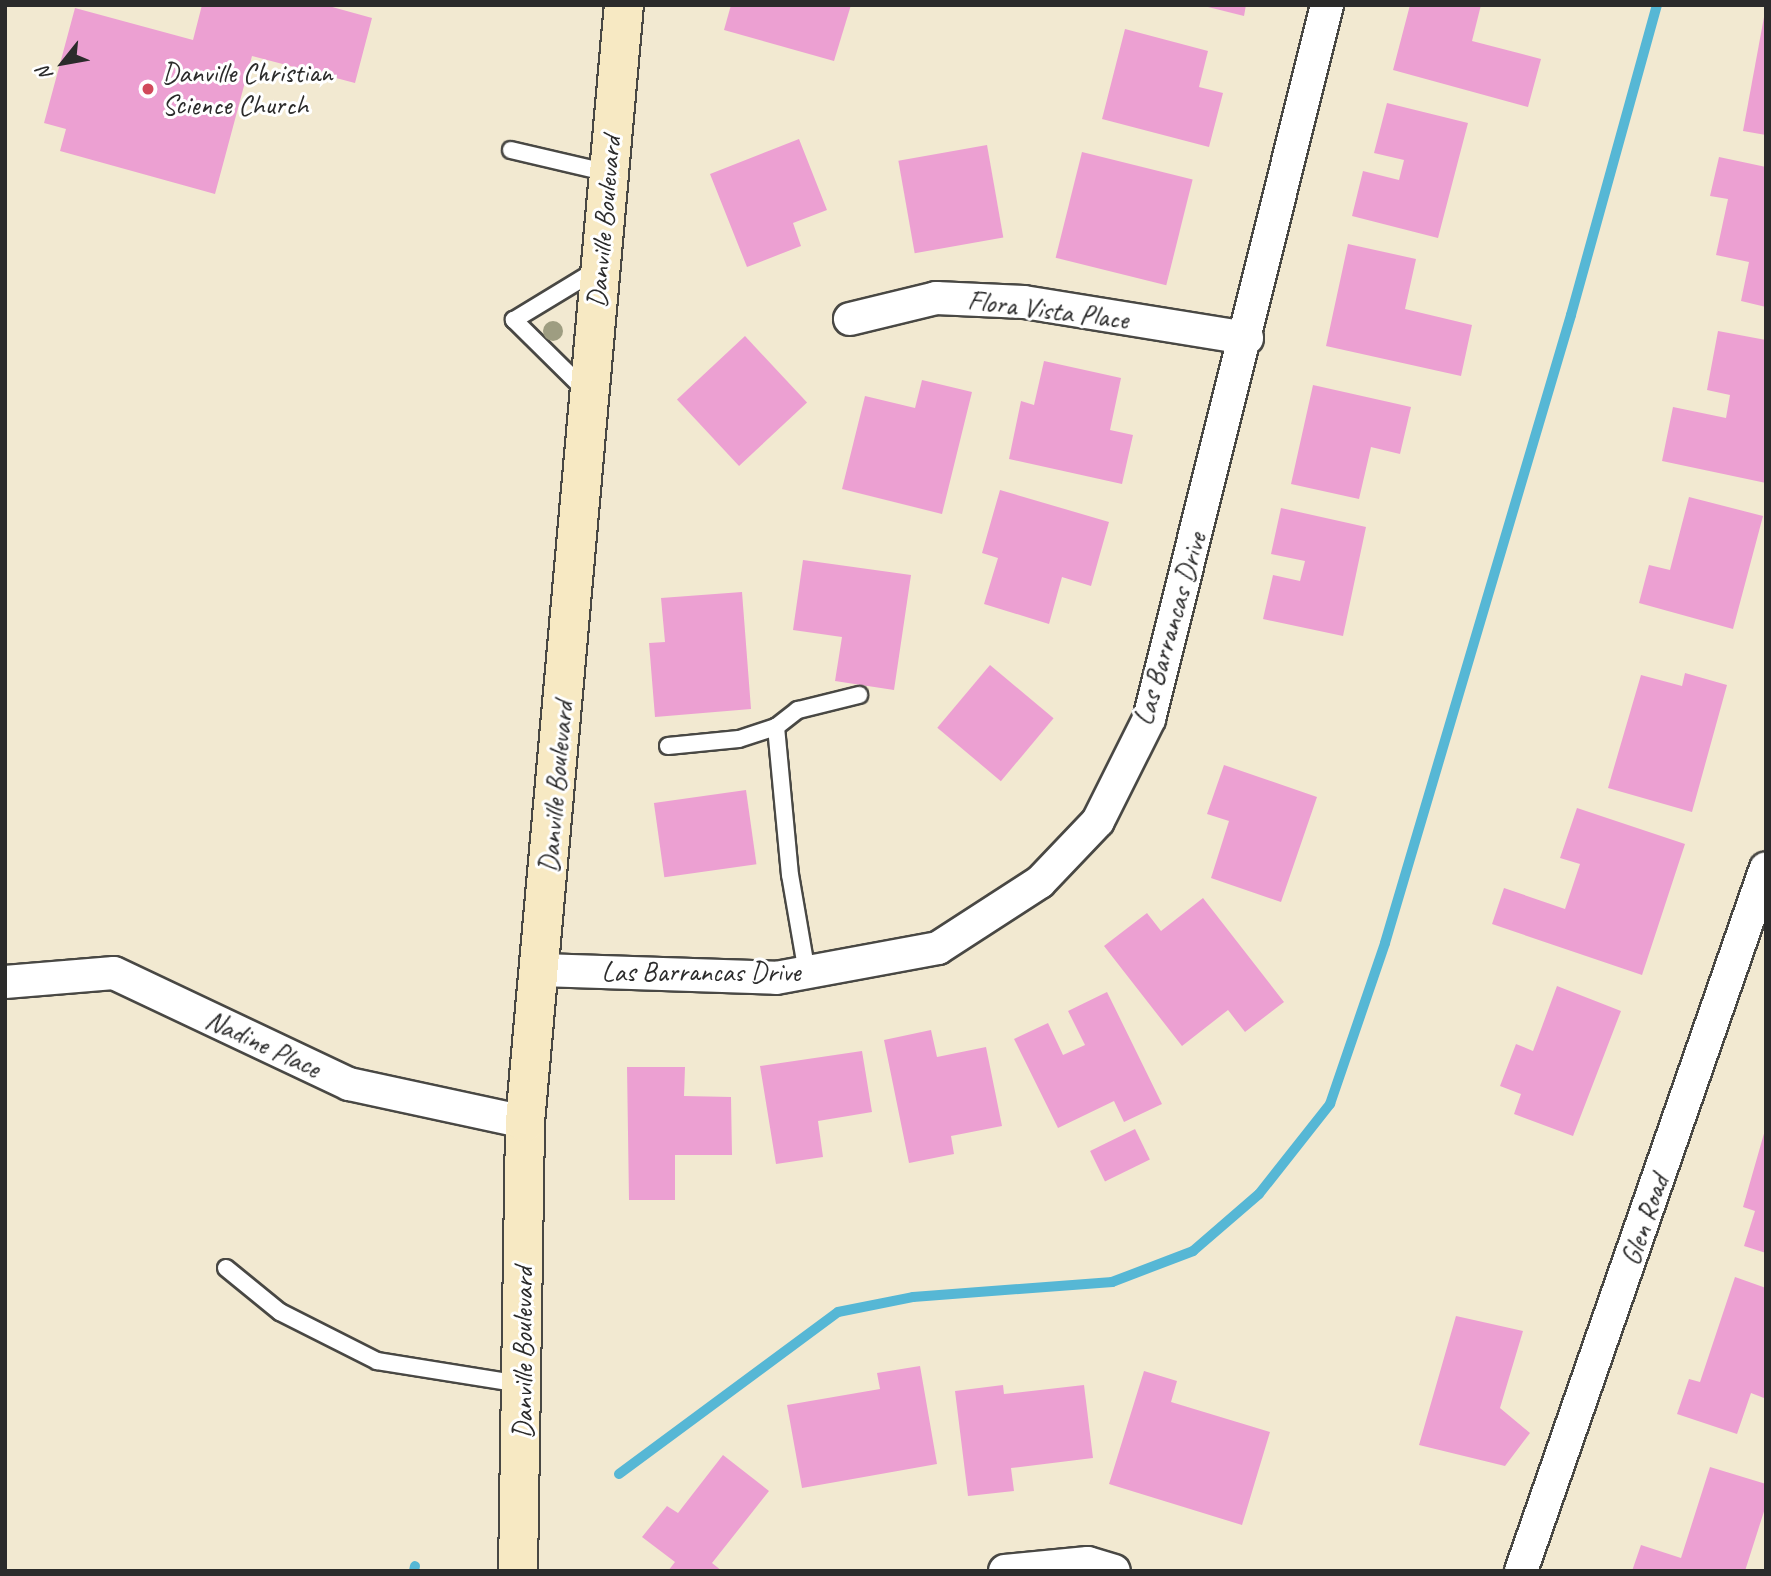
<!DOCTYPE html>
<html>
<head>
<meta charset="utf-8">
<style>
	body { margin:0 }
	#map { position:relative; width:1771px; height:1576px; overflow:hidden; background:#f2e9d1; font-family:Caveat,sans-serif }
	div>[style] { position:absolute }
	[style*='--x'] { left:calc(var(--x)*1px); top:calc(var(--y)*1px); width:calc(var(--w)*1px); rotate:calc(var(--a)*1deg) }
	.stream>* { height:10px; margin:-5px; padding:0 5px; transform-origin:5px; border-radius:5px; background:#56b7d5 }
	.building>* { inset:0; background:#eca0d2; transform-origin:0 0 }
	.roads { filter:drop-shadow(2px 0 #494844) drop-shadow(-2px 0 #494844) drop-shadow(0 2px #494844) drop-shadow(0 -2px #494844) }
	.lane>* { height:16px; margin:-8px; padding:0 8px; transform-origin:8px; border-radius:8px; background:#fff }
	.street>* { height:32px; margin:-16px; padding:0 16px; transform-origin:16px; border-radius:16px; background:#fff }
	.secondary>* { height:38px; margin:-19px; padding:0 19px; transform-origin:19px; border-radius:19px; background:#f7e9c3 }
	.trees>* { width:20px; height:20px; margin:-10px; border-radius:50%; background:#9e9d81 }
	.dots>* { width:19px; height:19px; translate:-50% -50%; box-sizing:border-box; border:4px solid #fff; border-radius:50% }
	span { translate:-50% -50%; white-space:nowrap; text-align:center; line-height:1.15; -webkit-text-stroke:6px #fff; paint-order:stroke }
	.poi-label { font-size:28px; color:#2b2b2b }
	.left { translate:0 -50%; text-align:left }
	.street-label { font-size:28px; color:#2b2b2b }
	.frame { position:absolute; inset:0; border:7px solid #2b2b2b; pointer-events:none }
	.north { position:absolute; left:28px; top:28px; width:70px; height:70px; -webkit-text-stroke:5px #fff; paint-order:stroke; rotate:239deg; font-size:19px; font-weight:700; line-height:28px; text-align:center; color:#2b2b2b }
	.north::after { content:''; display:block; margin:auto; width:24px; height:32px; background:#2b2b2b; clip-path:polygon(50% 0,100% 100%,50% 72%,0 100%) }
</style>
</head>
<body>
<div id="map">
	<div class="stream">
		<div style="--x:619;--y:1474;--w:272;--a:-36.5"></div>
		<div style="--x:838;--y:1312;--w:76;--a:-11.3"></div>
		<div style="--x:913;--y:1297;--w:200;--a:-4.3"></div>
		<div style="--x:1112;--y:1282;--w:87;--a:-20.9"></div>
		<div style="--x:1193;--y:1251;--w:87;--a:-40.8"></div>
		<div style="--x:1259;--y:1194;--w:115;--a:-51.7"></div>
		<div style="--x:1330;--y:1104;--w:170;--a:-71.1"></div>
		<div style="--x:1385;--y:943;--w:655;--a:-73.5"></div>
		<div style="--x:1571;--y:315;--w:322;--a:-74.5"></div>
		<div style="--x:414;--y:1571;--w:5;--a:-79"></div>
	</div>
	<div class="building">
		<div style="clip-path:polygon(202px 5px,325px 5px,372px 18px,355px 83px,252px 56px,215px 194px,60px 151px,66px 129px,44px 123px,75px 8px,193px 40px)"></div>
		<div style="clip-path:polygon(731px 5px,851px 5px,834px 61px,724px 30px)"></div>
		<div style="clip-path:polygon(1200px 5px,1246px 5px,1244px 16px)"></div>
		<div style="clip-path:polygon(1410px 5px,1481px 5px,1472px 41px,1541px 59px,1528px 107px,1393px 70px)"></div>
		<div style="clip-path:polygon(1764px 17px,1766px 17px,1766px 135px,1743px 131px)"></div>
		<div style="clip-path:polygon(1125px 29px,1208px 51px,1199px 87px,1223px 93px,1209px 147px,1102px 119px)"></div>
		<div style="clip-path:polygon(1387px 103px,1468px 123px,1438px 238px,1352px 216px,1363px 171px,1399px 180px,1404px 160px,1374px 153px)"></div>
		<div style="clip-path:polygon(799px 139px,827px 210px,793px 223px,801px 246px,747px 267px,710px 174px)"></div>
		<div style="left:987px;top:145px;width:94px;height:90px;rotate:80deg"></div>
		<div style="left:1082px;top:152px;width:114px;height:109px;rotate:14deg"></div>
		<div style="clip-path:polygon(1719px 157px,1766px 167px,1766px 307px,1741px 301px,1749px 262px,1716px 255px,1728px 199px,1710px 196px)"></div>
		<div style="clip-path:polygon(1348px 244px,1416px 259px,1405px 309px,1472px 325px,1461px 376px,1326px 346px)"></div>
		<div style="clip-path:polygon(1718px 331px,1766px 340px,1766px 483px,1662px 461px,1673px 407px,1726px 418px,1730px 395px,1707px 390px)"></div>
		<div style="left:745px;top:336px;width:91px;height:93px;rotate:47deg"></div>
		<div style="clip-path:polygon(1044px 361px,1121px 378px,1110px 430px,1133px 435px,1122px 484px,1009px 459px,1021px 401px,1034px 405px)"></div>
		<div style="clip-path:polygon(922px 380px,972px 392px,942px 514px,842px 489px,865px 396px,915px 408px)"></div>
		<div style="clip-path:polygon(1313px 385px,1411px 407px,1400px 454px,1371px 447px,1359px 499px,1291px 484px)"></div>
		<div style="clip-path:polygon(1000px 490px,1109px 522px,1091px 586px,1062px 577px,1049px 624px,984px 604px,998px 558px,982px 553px)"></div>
		<div style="clip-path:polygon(1689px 497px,1763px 516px,1733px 629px,1639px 603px,1649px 565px,1670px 570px)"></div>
		<div style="clip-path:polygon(1281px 508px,1366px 527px,1343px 636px,1263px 619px,1273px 575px,1300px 581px,1305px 561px,1271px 554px)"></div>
		<div style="clip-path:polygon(803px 560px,911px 575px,894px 690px,835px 681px,842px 637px,793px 630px)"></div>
		<div style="clip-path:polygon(742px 592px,751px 709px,655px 717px,649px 643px,665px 642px,661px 598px)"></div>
		<div style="left:990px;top:665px;width:83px;height:82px;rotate:40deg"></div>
		<div style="clip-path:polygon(1685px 673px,1727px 685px,1692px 812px,1608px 788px,1641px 675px,1682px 686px)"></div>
		<div style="clip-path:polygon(1224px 765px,1317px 797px,1281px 902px,1211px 878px,1229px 821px,1207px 814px)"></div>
		<div style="left:746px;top:790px;width:75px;height:93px;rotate:82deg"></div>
		<div style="clip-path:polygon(1577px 808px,1685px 844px,1642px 975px,1492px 924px,1504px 888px,1565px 909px,1580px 864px,1560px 858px)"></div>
		<div style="clip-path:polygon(1203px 898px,1284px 1002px,1245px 1032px,1228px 1010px,1182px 1046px,1104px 946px,1147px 913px,1161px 931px)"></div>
		<div style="clip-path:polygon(1557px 986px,1621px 1011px,1573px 1136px,1514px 1114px,1521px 1094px,1500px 1086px,1516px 1044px,1533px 1051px)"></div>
		<div style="clip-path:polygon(1107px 992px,1162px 1104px,1124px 1122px,1114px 1101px,1058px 1128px,1014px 1039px,1048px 1023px,1063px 1055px,1085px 1045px,1068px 1011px)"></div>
		<div style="clip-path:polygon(931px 1030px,937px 1057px,986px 1047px,1002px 1126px,951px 1136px,954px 1154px,909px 1163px,884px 1040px)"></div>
		<div style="clip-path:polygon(862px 1051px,872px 1112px,818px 1121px,823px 1157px,776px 1164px,760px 1066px)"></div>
		<div style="clip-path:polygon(627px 1067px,685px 1067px,684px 1096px,731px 1097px,732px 1155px,675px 1155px,675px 1200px,629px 1200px)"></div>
		<div style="left:1135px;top:1129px;width:34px;height:50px;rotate:64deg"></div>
		<div style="clip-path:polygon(1765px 1130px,1766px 1130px,1766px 1253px,1744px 1246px,1755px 1211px,1743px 1207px)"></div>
		<div style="clip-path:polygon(1735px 1277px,1766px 1288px,1766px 1393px,1764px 1398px,1751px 1393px,1737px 1434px,1677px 1414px,1689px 1379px,1700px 1382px)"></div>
		<div style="clip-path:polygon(1456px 1316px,1523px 1331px,1500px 1408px,1530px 1433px,1505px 1466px,1419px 1445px)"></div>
		<div style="clip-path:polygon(920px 1366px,937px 1464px,802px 1488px,787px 1405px,880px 1389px,877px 1373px)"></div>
		<div style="clip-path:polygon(1144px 1371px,1177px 1381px,1171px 1402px,1270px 1432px,1242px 1525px,1109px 1484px)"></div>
		<div style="clip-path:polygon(1003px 1385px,1004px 1394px,1084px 1385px,1093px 1458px,1011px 1468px,1014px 1491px,968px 1496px,955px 1391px)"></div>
		<div style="clip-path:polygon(723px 1455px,769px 1491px,712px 1563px,722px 1571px,668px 1571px,675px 1562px,642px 1537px,667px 1506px,678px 1513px)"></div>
		<div style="clip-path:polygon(1710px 1467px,1766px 1484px,1766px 1505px,1745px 1571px,1632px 1571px,1641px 1545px,1681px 1558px)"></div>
	</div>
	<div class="roads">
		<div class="lane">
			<div style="--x:511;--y:150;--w:101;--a:13.2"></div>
			<div style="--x:587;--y:392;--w:103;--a:-135.4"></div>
			<div style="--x:514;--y:320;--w:98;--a:-31.3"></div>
			<div style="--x:668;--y:746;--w:71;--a:-5.6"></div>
			<div style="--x:739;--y:739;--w:39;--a:-18"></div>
			<div style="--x:807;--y:973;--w:99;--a:-99.8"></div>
			<div style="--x:790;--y:875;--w:149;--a:-95.4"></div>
			<div style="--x:776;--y:727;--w:28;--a:-38"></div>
			<div style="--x:798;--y:710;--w:63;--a:-13.8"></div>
			<div style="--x:226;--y:1268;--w:70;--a:39.2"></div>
			<div style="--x:280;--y:1312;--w:109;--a:26.8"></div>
			<div style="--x:377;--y:1361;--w:146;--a:9.1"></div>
		</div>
		<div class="street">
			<div style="--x:850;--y:319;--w:89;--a:-13.7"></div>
			<div style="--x:936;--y:298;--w:88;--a:2.6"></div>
			<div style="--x:1024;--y:302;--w:226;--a:9.2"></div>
			<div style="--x:541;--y:970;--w:235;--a:1.9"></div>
			<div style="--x:776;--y:978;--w:165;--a:-10.5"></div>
			<div style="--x:938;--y:948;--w:121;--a:-32.9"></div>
			<div style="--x:1040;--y:882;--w:84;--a:-46.4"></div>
			<div style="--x:1098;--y:821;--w:114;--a:-63.4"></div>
			<div style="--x:1149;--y:719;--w:736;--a:-76"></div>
			<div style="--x:5;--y:982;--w:109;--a:-4.7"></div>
			<div style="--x:114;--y:973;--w:260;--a:25.3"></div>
			<div style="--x:349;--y:1084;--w:180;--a:12.2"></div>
			<div style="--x:1005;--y:1571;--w:83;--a:-5.5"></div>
			<div style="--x:1088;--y:1563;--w:27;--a:17"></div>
			<div style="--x:1521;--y:1571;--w:744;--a:-70.79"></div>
		</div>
		<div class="secondary">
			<div style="--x:518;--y:1571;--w:449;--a:-89.1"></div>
			<div style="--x:525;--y:1122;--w:1121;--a:-84.94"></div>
		</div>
	</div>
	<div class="trees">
		<div style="left:553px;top:331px"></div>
	</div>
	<div class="dots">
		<div style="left:148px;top:89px;background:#d1495b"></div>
	</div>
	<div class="poi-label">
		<span class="left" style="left:162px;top:89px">Danville Christian<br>Science Church</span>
	</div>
	<div class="street-label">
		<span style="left:604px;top:222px;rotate:-85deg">Danville Boulevard</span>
		<span style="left:1048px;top:310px;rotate:7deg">Flora Vista Place</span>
		<span style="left:1170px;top:629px;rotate:-74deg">Las Barrancas Drive</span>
		<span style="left:556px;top:787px;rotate:-85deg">Danville Boulevard</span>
		<span style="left:701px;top:972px">Las Barrancas Drive</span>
		<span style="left:263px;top:1044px;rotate:25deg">Nadine Place</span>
		<span style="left:1645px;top:1220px;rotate:-71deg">Glen Road</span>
		<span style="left:523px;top:1353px;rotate:-90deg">Danville Boulevard</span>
	</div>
	<div class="frame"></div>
	<div class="north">N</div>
</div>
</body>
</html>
